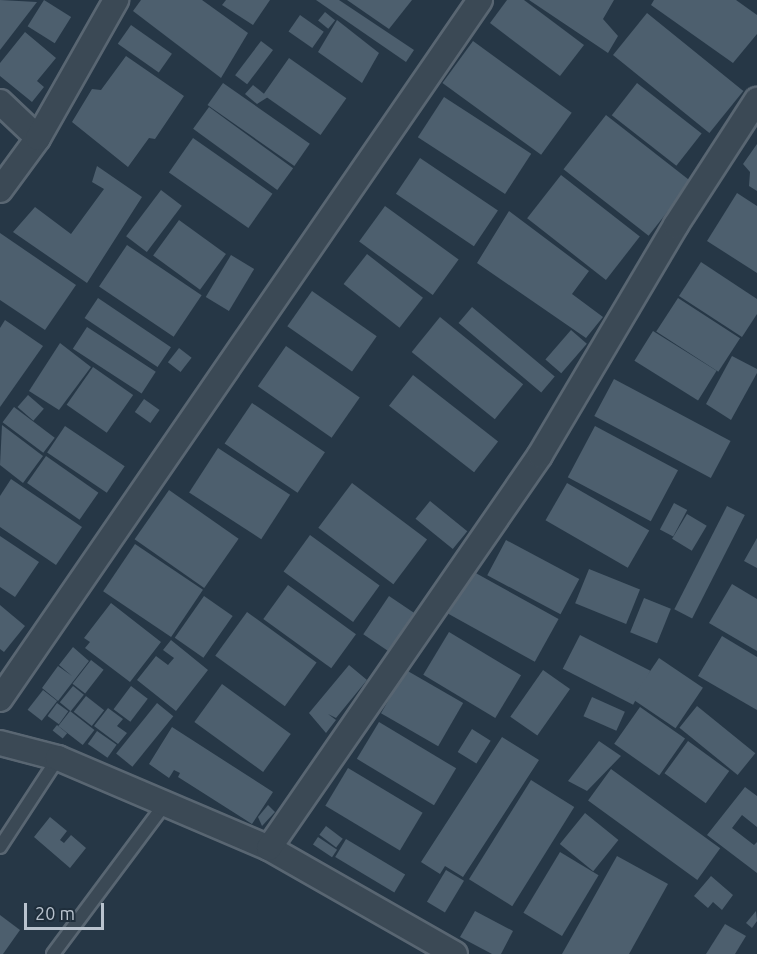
<!DOCTYPE html>
<html>
<head>
<meta charset="utf-8">
<style>
	body { margin:0 }
	#map { position:relative; width:757px; height:954px; overflow:hidden; background:#263746; font-family:Ubuntu,sans-serif }
	div>[style] { position:absolute }
	[style*='--x'] { left:calc(var(--x)*1px); top:calc(var(--y)*1px); width:calc(var(--w)*1px); rotate:calc(var(--a)*1deg) }
	.building>* { inset:0; background:#4d5f6e; transform-origin:0 0 }
	.roads { filter:drop-shadow(2px 0 #596672) drop-shadow(-2px 0 #596672) drop-shadow(0 2px #596672) drop-shadow(0 -2px #596672) }
	.lane>* { height:12px; margin:-6px; padding:0 6px; transform-origin:6px; border-radius:6px; background:#3b4955 }
	.street>* { height:24px; margin:-12px; padding:0 12px; transform-origin:12px; border-radius:12px; background:#3b4955 }
	span { translate:-50% -50%; white-space:nowrap; text-align:center; line-height:1.15; -webkit-text-stroke:4.5px #1f2e3b; paint-order:stroke }
	.scale { position:absolute; left:24px; top:903px; width:80px; height:27px; box-sizing:border-box; border:3px solid #b9c3ce; border-top:0; padding-left:8px; font-size:18px; line-height:21px; white-space:nowrap; color:#b9c3ce; -webkit-text-stroke:4px #1f2e3b; paint-order:stroke }
</style>
</head>
<body>
<div id="map">
	<div class="building">
		<div style="clip-path:polygon(0 0,37px 2px,0 50px)"></div>
		<div style="left:44px;top:0;width:32px;height:31px;rotate:32deg"></div>
		<div style="clip-path:polygon(141px 0,202px 0,248px 33px,221px 78px,133px 11px)"></div>
		<div style="clip-path:polygon(226px 0,270px 0,253px 25px,222px 5px)"></div>
		<div style="clip-path:polygon(316px 0,339px 0,414px 50px,406px 62px)"></div>
		<div style="clip-path:polygon(347px 0,412px 0,389px 29px)"></div>
		<div style="clip-path:polygon(507px 0,524px 0,584px 45px,560px 76px,490px 23px)"></div>
		<div style="clip-path:polygon(529px 0,614px 0,603px 19px,618px 36px,608px 53px)"></div>
		<div style="clip-path:polygon(654px 0,736px 0,757px 15px,757px 34px,733px 63px,651px 5px)"></div>
		<div style="left:325px;top:12px;width:13px;height:11px;rotate:39deg"></div>
		<div style="left:647px;top:13px;width:124px;height:54px;rotate:39deg"></div>
		<div style="left:300px;top:15px;width:29px;height:20px;rotate:35deg"></div>
		<div style="clip-path:polygon(337px 20px,379px 53px,362px 83px,318px 52px)"></div>
		<div style="left:131px;top:25px;width:50px;height:23px;rotate:35deg"></div>
		<div style="clip-path:polygon(25px 32px,56px 58px,37px 81px,44px 87px,32px 102px,0 76px,0 63px)"></div>
		<div style="left:261px;top:41px;width:15px;height:43px;rotate:37deg"></div>
		<div style="left:473px;top:41px;width:122px;height:52px;rotate:36deg"></div>
		<div style="clip-path:polygon(126px 56px,184px 96px,155px 139px,149px 138px,128px 167px,72px 122px,92px 89px,101px 90px)"></div>
		<div style="left:289px;top:58px;width:70px;height:45px;rotate:35deg"></div>
		<div style="left:223px;top:83px;width:106px;height:27px;rotate:35deg"></div>
		<div style="left:637px;top:83px;width:82px;height:41px;rotate:38deg"></div>
		<div style="clip-path:polygon(253px 85px,268px 97px,257px 104px,245px 94px)"></div>
		<div style="left:444px;top:97px;width:104px;height:48px;rotate:33deg"></div>
		<div style="left:209px;top:107px;width:104px;height:27px;rotate:36deg"></div>
		<div style="left:606px;top:115px;width:108px;height:69px;rotate:38deg"></div>
		<div style="left:193px;top:138px;width:97px;height:42px;rotate:35deg"></div>
		<div style="clip-path:polygon(757px 144px,757px 191px,749px 186px,750px 172px,743px 164px)"></div>
		<div style="left:420px;top:158px;width:94px;height:43px;rotate:34deg"></div>
		<div style="clip-path:polygon(97px 166px,142px 197px,87px 283px,13px 232px,35px 207px,71px 234px,104px 189px,92px 182px)"></div>
		<div style="left:561px;top:175px;width:100px;height:55px;rotate:38deg"></div>
		<div style="left:161px;top:190px;width:26px;height:58px;rotate:37deg"></div>
		<div style="clip-path:polygon(737px 193px,757px 206px,757px 273px,707px 241px)"></div>
		<div style="left:385px;top:206px;width:91px;height:44px;rotate:36deg"></div>
		<div style="clip-path:polygon(509px 211px,589px 271px,572px 294px,603px 317px,586px 338px,477px 263px)"></div>
		<div style="left:179px;top:220px;width:58px;height:44px;rotate:36deg"></div>
		<div style="clip-path:polygon(0 233px,76px 285px,45px 330px,0 300px)"></div>
		<div style="left:127px;top:245px;width:90px;height:50px;rotate:34deg"></div>
		<div style="left:367px;top:254px;width:71px;height:38px;rotate:38deg"></div>
		<div style="left:231px;top:255px;width:27px;height:49px;rotate:31deg"></div>
		<div style="clip-path:polygon(701px 262px,757px 299px,757px 314px,742px 337px,679px 296px)"></div>
		<div style="left:312px;top:291px;width:79px;height:43px;rotate:35deg"></div>
		<div style="left:98px;top:298px;width:88px;height:24px;rotate:34deg"></div>
		<div style="left:678px;top:298px;width:74px;height:40px;rotate:33deg"></div>
		<div style="left:472px;top:307px;width:108px;height:21px;rotate:40deg"></div>
		<div style="left:440px;top:317px;width:107px;height:45px;rotate:39deg"></div>
		<div style="clip-path:polygon(5px 320px,43px 346px,0 407px,0 328px)"></div>
		<div style="left:87px;top:327px;width:82px;height:26px;rotate:33deg"></div>
		<div style="left:571px;top:330px;width:21px;height:39px;rotate:41deg"></div>
		<div style="left:653px;top:331px;width:75px;height:35px;rotate:32deg"></div>
		<div style="clip-path:polygon(60px 343px,91px 367px,59px 410px,29px 391px)"></div>
		<div style="left:286px;top:346px;width:90px;height:49px;rotate:35deg"></div>
		<div style="left:179px;top:348px;width:16px;height:18px;rotate:38deg"></div>
		<div style="clip-path:polygon(732px 356px,757px 369px,757px 373px,731px 420px,706px 404px)"></div>
		<div style="left:93px;top:367px;width:49px;height:46px;rotate:35deg"></div>
		<div style="left:413px;top:375px;width:108px;height:39px;rotate:38deg"></div>
		<div style="left:614px;top:379px;width:132px;height:42px;rotate:28deg"></div>
		<div style="left:28px;top:395px;width:21px;height:16px;rotate:41deg"></div>
		<div style="left:144px;top:399px;width:19px;height:16px;rotate:35deg"></div>
		<div style="left:252px;top:403px;width:88px;height:49px;rotate:34deg"></div>
		<div style="left:14px;top:407px;width:51px;height:19px;rotate:37deg"></div>
		<div style="clip-path:polygon(2px 425px,43px 456px,23px 483px,0 465px)"></div>
		<div style="left:65px;top:426px;width:72px;height:32px;rotate:34deg"></div>
		<div style="left:595px;top:426px;width:94px;height:58px;rotate:28deg"></div>
		<div style="left:218px;top:448px;width:86px;height:53px;rotate:33deg"></div>
		<div style="left:46px;top:456px;width:64px;height:33px;rotate:35deg"></div>
		<div style="clip-path:polygon(11px 479px,82px 527px,56px 565px,0 527px,0 496px)"></div>
		<div style="left:352px;top:483px;width:94px;height:56px;rotate:37deg"></div>
		<div style="left:567px;top:483px;width:95px;height:43px;rotate:30deg"></div>
		<div style="left:169px;top:490px;width:85px;height:60px;rotate:35deg"></div>
		<div style="left:430px;top:501px;width:48px;height:23px;rotate:39deg"></div>
		<div style="left:674px;top:503px;width:15px;height:30px;rotate:28deg"></div>
		<div style="left:727px;top:506px;width:20px;height:116px;rotate:27deg"></div>
		<div style="left:687px;top:514px;width:23px;height:29px;rotate:31deg"></div>
		<div style="left:310px;top:535px;width:86px;height:45px;rotate:36deg"></div>
		<div style="clip-path:polygon(0 536px,39px 562px,15px 597px,0 587px)"></div>
		<div style="clip-path:polygon(757px 538px,757px 568px,744px 561px)"></div>
		<div style="left:506px;top:540px;width:83px;height:40px;rotate:28deg"></div>
		<div style="left:135px;top:544px;width:82px;height:57px;rotate:34deg"></div>
		<div style="left:589px;top:569px;width:55px;height:37px;rotate:22deg"></div>
		<div style="left:472px;top:571px;width:99px;height:49px;rotate:29deg"></div>
		<div style="clip-path:polygon(732px 584px,757px 599px,757px 651px,709px 623px)"></div>
		<div style="left:288px;top:585px;width:84px;height:42px;rotate:36deg"></div>
		<div style="left:204px;top:596px;width:35px;height:51px;rotate:35deg"></div>
		<div style="left:389px;top:596px;width:30px;height:46px;rotate:34deg"></div>
		<div style="left:644px;top:598px;width:29px;height:37px;rotate:22deg"></div>
		<div style="clip-path:polygon(111px 603px,161px 642px,130px 682px,85px 648px,90px 642px,84px 638px)"></div>
		<div style="clip-path:polygon(0 605px,25px 626px,4px 652px,0 649px)"></div>
		<div style="left:247px;top:612px;width:86px;height:54px;rotate:36deg"></div>
		<div style="left:449px;top:632px;width:84px;height:50px;rotate:31deg"></div>
		<div style="left:580px;top:635px;width:79px;height:38px;rotate:27deg"></div>
		<div style="clip-path:polygon(722px 636px,757px 657px,757px 710px,698px 676px)"></div>
		<div style="clip-path:polygon(171px 640px,208px 670px,176px 711px,137px 680px,156px 656px,168px 665px,174px 658px,163px 650px)"></div>
		<div style="clip-path:polygon(73px 647px,89px 661px,58px 701px,42px 688px,58px 666px,72px 676px,59px 665px)"></div>
		<div style="left:659px;top:658px;width:53px;height:49px;rotate:34deg"></div>
		<div style="left:91px;top:660px;width:16px;height:30px;rotate:38deg"></div>
		<div style="clip-path:polygon(349px 665px,367px 680px,336px 718px,328px 714px,336px 720px,326px 733px,309px 713px)"></div>
		<div style="left:406px;top:670px;width:66px;height:50px;rotate:30deg"></div>
		<div style="left:543px;top:670px;width:33px;height:57px;rotate:35deg"></div>
		<div style="left:222px;top:684px;width:85px;height:47px;rotate:36deg"></div>
		<div style="left:73px;top:686px;width:14px;height:21px;rotate:39deg"></div>
		<div style="left:131px;top:686px;width:21px;height:29px;rotate:37deg"></div>
		<div style="left:43px;top:690px;width:18px;height:25px;rotate:38deg"></div>
		<div style="left:86px;top:696px;width:23px;height:20px;rotate:38deg"></div>
		<div style="left:592px;top:697px;width:36px;height:21px;rotate:24deg"></div>
		<div style="left:57px;top:703px;width:14px;height:16px;rotate:36deg"></div>
		<div style="left:157px;top:703px;width:21px;height:65px;rotate:39deg"></div>
		<div style="left:697px;top:706px;width:75px;height:28px;rotate:39deg"></div>
		<div style="left:640px;top:707px;width:55px;height:45px;rotate:35deg"></div>
		<div style="clip-path:polygon(108px 708px,123px 719px,117px 726px,127px 733px,118px 744px,94px 726px)"></div>
		<div style="left:70px;top:711px;width:31px;height:19px;rotate:38deg"></div>
		<div style="left:379px;top:722px;width:90px;height:43px;rotate:31deg"></div>
		<div style="left:57px;top:725px;width:13px;height:7px;rotate:39deg"></div>
		<div style="clip-path:polygon(172px 727px,273px 792px,252px 824px,178px 777px,180px 773px,174px 770px,169px 778px,149px 764px)"></div>
		<div style="left:472px;top:729px;width:22px;height:27px;rotate:32deg"></div>
		<div style="left:97px;top:731px;width:24px;height:16px;rotate:35deg"></div>
		<div style="clip-path:polygon(502px 737px,539px 760px,463px 877px,445px 866px,440px 874px,421px 862px)"></div>
		<div style="clip-path:polygon(599px 741px,621px 756px,587px 791px,568px 781px)"></div>
		<div style="left:688px;top:741px;width:51px;height:40px;rotate:36deg"></div>
		<div style="left:348px;top:768px;width:87px;height:44px;rotate:31deg"></div>
		<div style="left:611px;top:769px;width:135px;height:39px;rotate:36deg"></div>
		<div style="left:531px;top:780px;width:51px;height:117px;rotate:32deg"></div>
		<div style="clip-path:polygon(745px 787px,757px 796px,757px 827px,742px 815px,732px 828px,754px 845px,757px 842px,757px 873px,707px 835px)"></div>
		<div style="clip-path:polygon(268px 805px,275px 812px,262px 826px,258px 817px)"></div>
		<div style="left:585px;top:813px;width:43px;height:40px;rotate:39deg"></div>
		<div style="clip-path:polygon(50px 817px,67px 831px,60px 840px,64px 843px,71px 835px,86px 848px,70px 868px,34px 837px)"></div>
		<div style="left:326px;top:826px;width:21px;height:11px;rotate:37deg"></div>
		<div style="left:318px;top:837px;width:23px;height:9px;rotate:34deg"></div>
		<div style="left:346px;top:839px;width:69px;height:21px;rotate:31deg"></div>
		<div style="left:560px;top:852px;width:45px;height:71px;rotate:31deg"></div>
		<div style="clip-path:polygon(617px 856px,668px 884px,629px 954px,562px 954px)"></div>
		<div style="left:446px;top:870px;width:21px;height:37px;rotate:31deg"></div>
		<div style="clip-path:polygon(711px 876px,733px 895px,722px 910px,713px 902px,708px 908px,694px 896px)"></div>
		<div style="clip-path:polygon(475px 911px,513px 931px,501px 954px,492px 954px,460px 937px)"></div>
		<div style="clip-path:polygon(756px 911px,757px 921px,752px 928px,746px 923px)"></div>
		<div style="clip-path:polygon(0 915px,20px 930px,3px 954px,0 954px)"></div>
		<div style="clip-path:polygon(725px 924px,746px 936px,735px 954px,706px 954px)"></div>
	</div>
	<div class="roads">
		<div class="lane">
			<div style="--x:0;--y:847;--w:106;--a:-56.9"></div>
			<div style="--x:53;--y:954;--w:187;--a:-53.3"></div>
		</div>
		<div class="street">
			<div style="--x:0;--y:102;--w:52;--a:43.5"></div>
			<div style="--x:0;--y:190;--w:64;--a:-53.8"></div>
			<div style="--x:38;--y:138;--w:159;--a:-60.5"></div>
			<div style="--x:0;--y:699;--w:848;--a:-55.52"></div>
			<div style="--x:0;--y:743;--w:60;--a:14.5"></div>
			<div style="--x:58;--y:758;--w:229;--a:23.1"></div>
			<div style="--x:269;--y:848;--w:214;--a:29.7"></div>
			<div style="--x:269;--y:848;--w:477;--a:-55.4"></div>
			<div style="--x:540;--y:455;--w:267;--a:-59.4"></div>
			<div style="--x:676;--y:225;--w:149;--a:-57.1"></div>
		</div>
	</div>
	<div class="scale">20 m</div>
</div>
</body>
</html>
